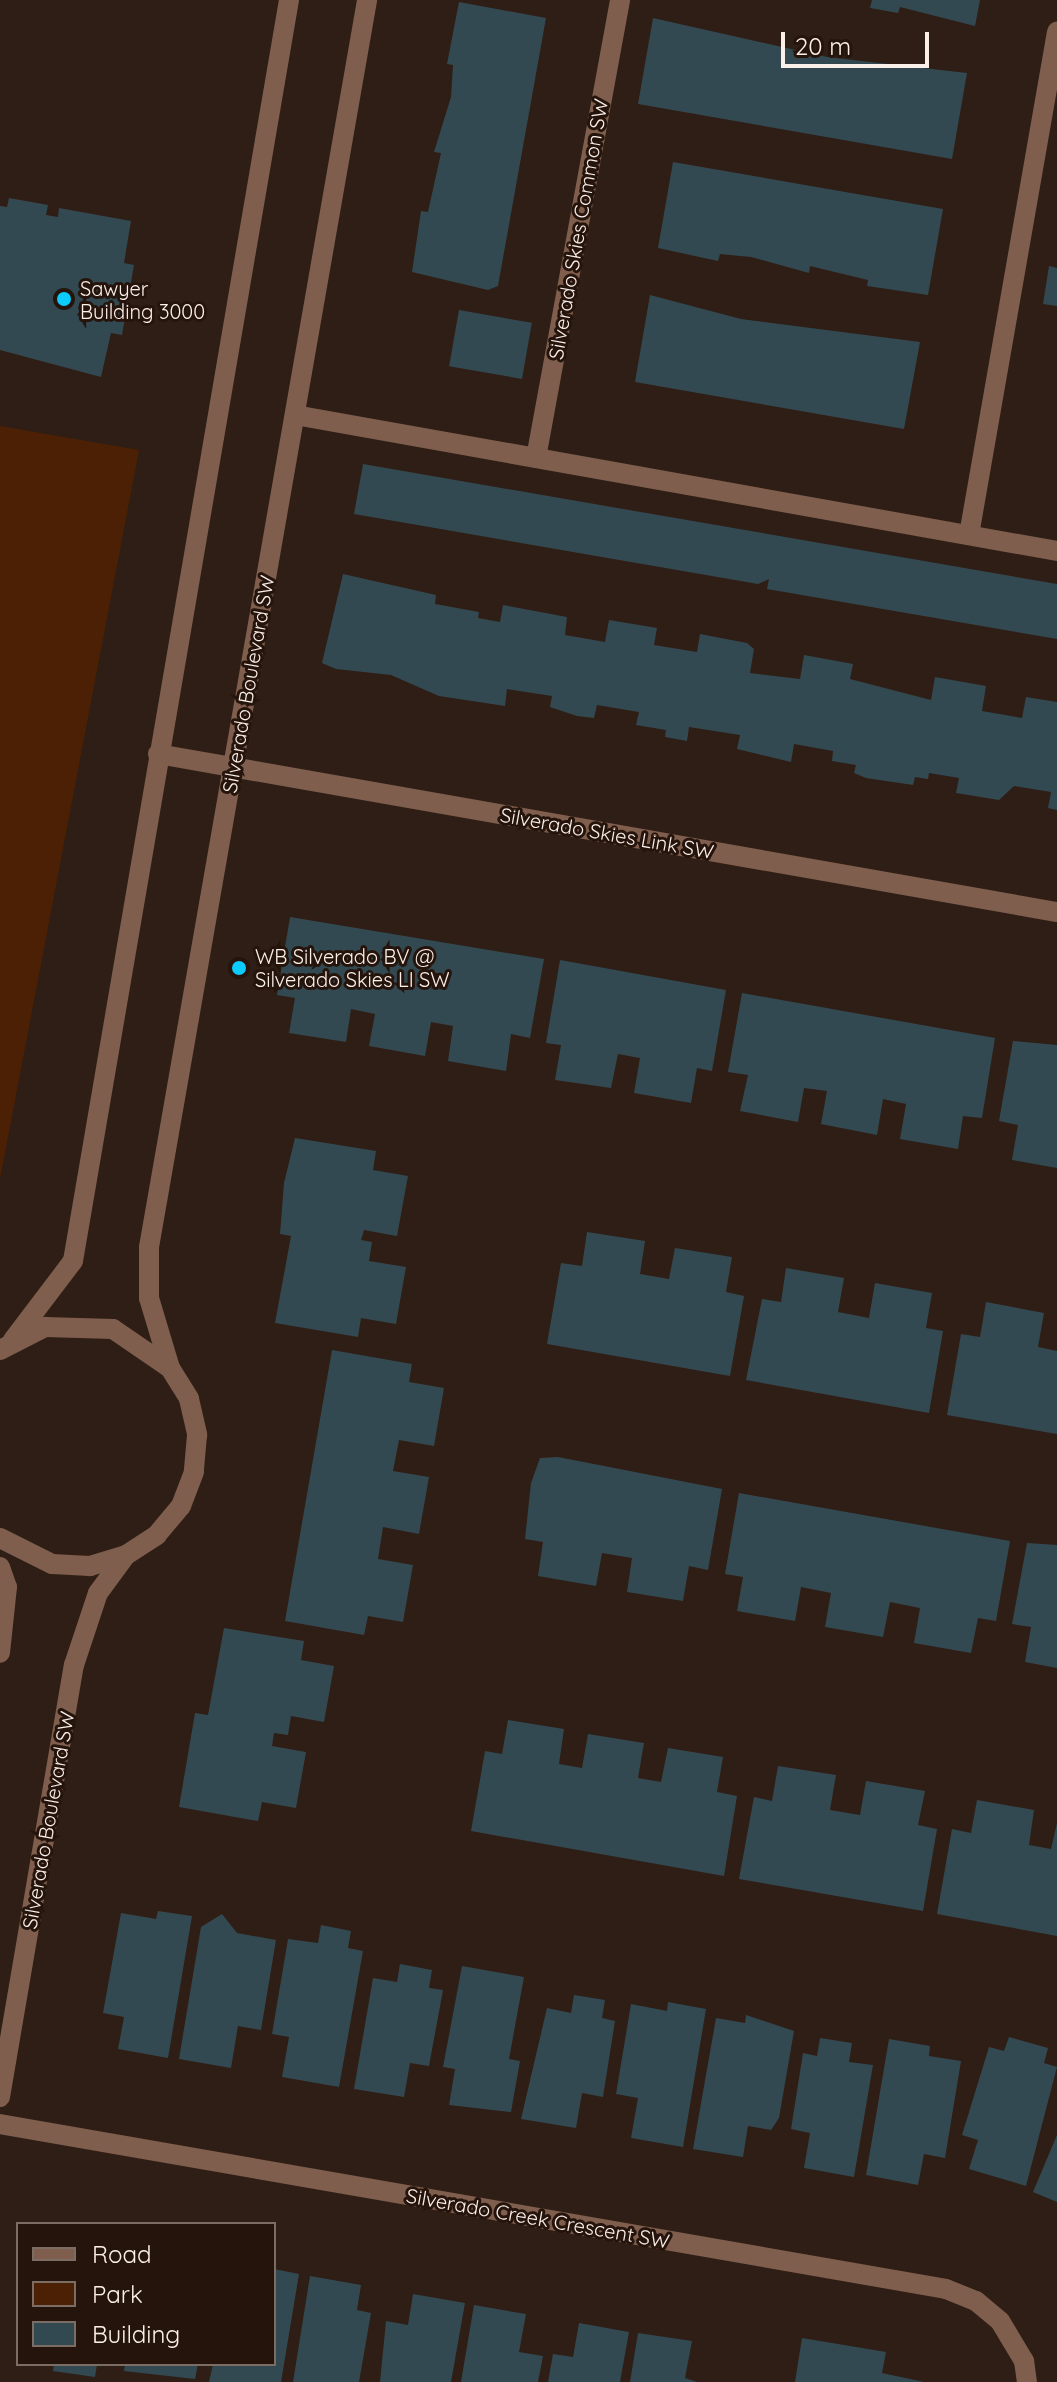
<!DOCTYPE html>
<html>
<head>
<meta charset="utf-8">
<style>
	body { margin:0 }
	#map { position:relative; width:1057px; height:2382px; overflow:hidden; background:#2f1e15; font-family:Quicksand,sans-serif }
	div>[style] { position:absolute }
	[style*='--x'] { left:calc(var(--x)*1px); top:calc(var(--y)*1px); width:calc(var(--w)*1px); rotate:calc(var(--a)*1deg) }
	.green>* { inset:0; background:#4c2004 }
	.building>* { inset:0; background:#334951; transform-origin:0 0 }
	.service>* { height:20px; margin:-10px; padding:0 10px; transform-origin:10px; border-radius:10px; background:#7f5e4d }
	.minor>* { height:20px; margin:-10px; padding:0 10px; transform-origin:10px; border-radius:10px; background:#7f5e4d }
	.tertiary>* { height:20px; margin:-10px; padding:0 10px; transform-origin:10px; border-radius:10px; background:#7f5e4d }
	.dots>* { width:22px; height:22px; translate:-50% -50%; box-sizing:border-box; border:4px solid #25140c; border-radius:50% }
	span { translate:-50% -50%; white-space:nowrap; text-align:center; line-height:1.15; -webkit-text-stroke:6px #25140c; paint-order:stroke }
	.street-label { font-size:20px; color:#fbefe9 }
	.poi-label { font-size:20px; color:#fbefe9 }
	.left { translate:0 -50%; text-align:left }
	.legend { position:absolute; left:16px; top:2222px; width:260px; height:144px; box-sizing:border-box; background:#25140c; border:2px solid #7b6c64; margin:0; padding:10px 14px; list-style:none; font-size:24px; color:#fbefe9 }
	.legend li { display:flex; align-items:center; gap:16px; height:40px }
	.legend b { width:40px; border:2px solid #7b6c64 }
	.scale { position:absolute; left:781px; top:32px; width:148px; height:36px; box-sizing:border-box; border:4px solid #fbefe9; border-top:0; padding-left:10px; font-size:24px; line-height:28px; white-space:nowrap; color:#fbefe9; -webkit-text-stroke:6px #25140c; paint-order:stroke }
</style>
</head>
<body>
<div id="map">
	<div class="green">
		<div style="clip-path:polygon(0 426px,139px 450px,0 1179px)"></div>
	</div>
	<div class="building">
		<div style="clip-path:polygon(872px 0,980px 0,975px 26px,900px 7px,898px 13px,870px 8px)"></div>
		<div style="clip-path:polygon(459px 2px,546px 18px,498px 286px,488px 290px,412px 272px,421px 211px,428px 212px,441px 153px,434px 152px,451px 97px,453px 65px,447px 64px)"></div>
		<div style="clip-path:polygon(653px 18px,827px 57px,967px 73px,952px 159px,638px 104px)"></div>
		<div style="clip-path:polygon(673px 162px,943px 209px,928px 295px,867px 286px,868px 280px,810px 266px,809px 273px,751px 257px,720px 254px,718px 261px,658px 248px)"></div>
		<div style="clip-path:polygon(9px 198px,48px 205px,46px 215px,58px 217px,59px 208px,131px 221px,124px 263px,134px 265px,122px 335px,111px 333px,101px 377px,0 350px,0 206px,7px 207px)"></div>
		<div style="clip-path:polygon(1049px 266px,1057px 268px,1057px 306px,1043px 304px)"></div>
		<div style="clip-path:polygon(650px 295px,741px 319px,920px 342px,904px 429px,635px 382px)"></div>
		<div style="left:459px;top:310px;width:74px;height:57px;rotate:10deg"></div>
		<div style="clip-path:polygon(363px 464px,1057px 584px,1057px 639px,767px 589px,769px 579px,758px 584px,354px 514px)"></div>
		<div style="clip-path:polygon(343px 574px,436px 595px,435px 604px,479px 612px,478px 618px,500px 622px,503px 605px,567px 617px,565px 635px,605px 642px,609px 620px,657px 628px,654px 645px,697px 652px,700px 634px,747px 643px,754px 649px,750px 673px,800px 679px,804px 655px,853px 664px,850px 679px,931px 700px,935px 677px,986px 686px,982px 711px,1022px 718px,1026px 697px,1057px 702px,1057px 810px,1048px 808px,1051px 792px,1014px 786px,999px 800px,956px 793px,959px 778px,929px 773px,928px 779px,915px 777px,913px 785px,866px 778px,854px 773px,856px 765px,832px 761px,833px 751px,794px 744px,791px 762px,737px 749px,740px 735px,689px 727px,687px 741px,665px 737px,666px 730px,636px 725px,639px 712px,597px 705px,594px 718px,577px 716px,550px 707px,552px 696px,507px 689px,505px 706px,439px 696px,391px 675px,336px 669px,322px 663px)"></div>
		<div style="clip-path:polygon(290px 917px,544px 959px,530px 1038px,511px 1034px,506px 1071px,448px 1061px,453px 1026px,431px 1022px,425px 1056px,369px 1046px,375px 1014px,351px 1009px,346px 1042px,289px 1033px,295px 998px,277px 995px)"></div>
		<div style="clip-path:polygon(560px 960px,726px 990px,712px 1071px,697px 1068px,691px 1103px,634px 1093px,640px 1058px,618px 1054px,611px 1088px,555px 1080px,561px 1045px,546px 1043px)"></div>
		<div style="clip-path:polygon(742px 993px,995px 1038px,982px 1118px,963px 1116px,958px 1149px,900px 1139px,906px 1104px,883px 1099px,877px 1135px,821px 1124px,827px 1091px,804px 1088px,798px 1122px,740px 1111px,748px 1075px,728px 1072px)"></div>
		<div style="clip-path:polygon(1013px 1041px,1057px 1045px,1057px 1168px,1012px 1160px,1018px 1125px,999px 1121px)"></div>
		<div style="clip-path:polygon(295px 1138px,376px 1151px,373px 1170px,408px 1176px,397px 1236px,364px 1230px,361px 1240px,372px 1242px,369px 1261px,406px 1267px,396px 1324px,361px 1318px,358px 1337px,275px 1323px,291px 1236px,280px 1234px,284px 1183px)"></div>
		<div style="clip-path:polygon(587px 1232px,645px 1241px,640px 1274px,669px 1279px,675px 1248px,732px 1257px,726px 1292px,744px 1296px,730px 1376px,547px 1344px,561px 1263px,582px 1266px)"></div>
		<div style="clip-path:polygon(786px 1268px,844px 1278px,838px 1312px,869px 1318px,875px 1283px,932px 1293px,926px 1328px,943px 1331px,929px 1413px,746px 1380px,762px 1299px,781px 1302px)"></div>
		<div style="clip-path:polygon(986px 1302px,1044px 1313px,1038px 1347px,1057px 1351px,1057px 1434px,947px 1415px,961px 1334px,980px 1337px)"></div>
		<div style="clip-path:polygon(332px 1350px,412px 1364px,409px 1382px,444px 1388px,434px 1446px,399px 1440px,393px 1471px,429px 1477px,419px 1534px,383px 1527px,378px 1559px,413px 1565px,403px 1622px,368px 1616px,364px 1635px,285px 1621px)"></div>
		<div style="clip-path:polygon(558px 1457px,722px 1489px,708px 1570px,689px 1566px,683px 1601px,627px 1592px,632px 1558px,602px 1553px,596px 1586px,538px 1576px,543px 1542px,525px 1539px,531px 1483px,540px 1458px)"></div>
		<div style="clip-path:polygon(739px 1493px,1010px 1541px,996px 1621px,978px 1618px,971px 1653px,914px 1643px,920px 1608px,890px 1602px,883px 1637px,825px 1627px,831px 1593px,801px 1587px,795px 1621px,737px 1611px,743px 1577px,725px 1574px)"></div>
		<div style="clip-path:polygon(1027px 1543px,1057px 1545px,1057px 1668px,1025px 1662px,1031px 1627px,1012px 1624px)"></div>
		<div style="clip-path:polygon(224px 1628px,304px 1641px,301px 1660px,334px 1666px,324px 1722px,291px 1716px,288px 1735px,274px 1733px,272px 1746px,306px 1752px,296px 1808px,262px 1802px,258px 1821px,179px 1807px,195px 1713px,208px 1715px)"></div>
		<div style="clip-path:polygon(508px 1720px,564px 1729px,559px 1764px,582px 1768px,588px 1734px,644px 1743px,638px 1778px,661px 1782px,668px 1748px,723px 1757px,717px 1792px,737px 1796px,724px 1876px,471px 1831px,485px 1751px,502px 1754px)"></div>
		<div style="clip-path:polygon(778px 1766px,836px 1775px,830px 1810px,860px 1815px,866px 1781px,925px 1791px,918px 1825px,937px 1829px,923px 1911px,739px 1879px,754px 1797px,772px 1801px)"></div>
		<div style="clip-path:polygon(977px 1800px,1034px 1810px,1029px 1845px,1051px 1849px,1057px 1823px,1057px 1936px,937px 1914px,952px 1829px,971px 1833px)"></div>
		<div style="clip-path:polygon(158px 1911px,192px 1916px,168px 2058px,118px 2049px,124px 2017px,103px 2013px,121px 1913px,156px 1919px)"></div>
		<div style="clip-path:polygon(222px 1914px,237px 1933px,276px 1940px,261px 2030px,238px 2026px,231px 2068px,179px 2059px,201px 1927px)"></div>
		<div style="clip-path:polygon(321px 1925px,351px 1931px,348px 1948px,363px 1951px,339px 2087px,282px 2077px,289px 2037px,272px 2034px,288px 1939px,318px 1943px)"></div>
		<div style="clip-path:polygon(400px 1964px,432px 1970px,429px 1988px,443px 1990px,429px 2066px,410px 2063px,404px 2097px,354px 2089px,373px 1978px,397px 1982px)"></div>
		<div style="clip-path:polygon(462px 1966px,524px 1977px,509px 2059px,520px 2061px,511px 2112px,449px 2105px,455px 2069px,443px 2067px)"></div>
		<div style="clip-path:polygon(574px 1995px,605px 2000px,602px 2018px,615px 2021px,603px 2097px,582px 2093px,576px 2128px,521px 2119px,547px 2008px,571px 2013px)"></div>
		<div style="clip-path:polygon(668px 2002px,706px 2009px,683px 2147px,631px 2138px,638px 2098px,616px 2094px,631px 2004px,667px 2011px)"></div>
		<div style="clip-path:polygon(746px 2015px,794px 2031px,779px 2118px,771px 2130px,748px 2126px,743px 2157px,693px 2149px,716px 2018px,745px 2023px)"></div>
		<div style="clip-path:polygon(1009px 2037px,1048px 2048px,1044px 2063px,1057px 2067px,1026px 2186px,969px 2169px,978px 2140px,962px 2135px,989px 2047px,1004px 2051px)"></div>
		<div style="clip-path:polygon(820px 2038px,852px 2043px,849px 2062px,873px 2065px,854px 2177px,804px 2168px,810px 2133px,791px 2129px,803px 2053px,817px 2056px)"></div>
		<div style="clip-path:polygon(889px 2039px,930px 2046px,929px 2056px,961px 2061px,945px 2158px,924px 2154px,918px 2185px,866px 2175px)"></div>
		<div style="clip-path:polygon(1057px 2135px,1057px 2202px,1033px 2192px)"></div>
		<div style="clip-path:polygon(274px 2269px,299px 2274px,281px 2382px,209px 2382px,213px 2364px,274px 2364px)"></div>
		<div style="clip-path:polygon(310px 2276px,361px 2285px,357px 2310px,371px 2313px,359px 2382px,293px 2382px)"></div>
		<div style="clip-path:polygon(413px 2294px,465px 2303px,451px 2382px,380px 2382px,386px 2321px,408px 2325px)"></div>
		<div style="clip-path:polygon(474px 2305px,526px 2314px,519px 2352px,543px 2356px,538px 2382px,461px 2382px)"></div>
		<div style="clip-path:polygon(579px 2323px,629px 2332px,620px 2382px,548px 2382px,553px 2354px,573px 2357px)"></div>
		<div style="clip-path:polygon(638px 2333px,692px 2341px,685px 2378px,697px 2382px,630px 2382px)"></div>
		<div style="clip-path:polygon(802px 2338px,886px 2352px,882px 2373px,924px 2382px,795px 2382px)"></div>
		<div style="clip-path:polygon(54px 2364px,97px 2364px,95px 2377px,53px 2371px)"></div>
		<div style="clip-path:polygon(125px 2364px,198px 2364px,195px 2379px,124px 2371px)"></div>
	</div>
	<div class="service">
		<div style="--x:295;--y:415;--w:774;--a:10.12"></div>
		<div style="--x:536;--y:458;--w:466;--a:-79.6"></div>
		<div style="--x:969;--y:535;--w:511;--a:-80.08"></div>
	</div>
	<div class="minor">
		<div style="--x:158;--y:754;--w:913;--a:9.97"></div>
		<div style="--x:0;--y:2124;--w:960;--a:9.89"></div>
		<div style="--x:946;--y:2289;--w:32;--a:22"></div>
		<div style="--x:976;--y:2301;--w:31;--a:40"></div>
		<div style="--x:1000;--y:2321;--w:47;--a:59"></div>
		<div style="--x:1024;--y:2361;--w:21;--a:82"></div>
	</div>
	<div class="tertiary">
		<div style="--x:13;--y:1340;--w:99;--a:-52.8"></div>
		<div style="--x:73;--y:1261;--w:1279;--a:-80.28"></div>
		<div style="--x:0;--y:1350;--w:51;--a:-27.1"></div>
		<div style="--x:45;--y:1327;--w:68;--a:1.7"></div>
		<div style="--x:113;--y:1329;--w:69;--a:34.4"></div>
		<div style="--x:170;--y:1368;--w:36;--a:58"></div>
		<div style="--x:189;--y:1399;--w:37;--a:77"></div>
		<div style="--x:197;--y:1435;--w:37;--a:95"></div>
		<div style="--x:194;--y:1472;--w:36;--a:111"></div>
		<div style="--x:181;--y:1506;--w:38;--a:130"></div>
		<div style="--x:157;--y:1535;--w:37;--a:147"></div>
		<div style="--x:126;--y:1555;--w:38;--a:163"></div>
		<div style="--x:90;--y:1566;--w:38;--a:-177"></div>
		<div style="--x:52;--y:1564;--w:58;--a:-153.4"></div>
		<div style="--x:170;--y:1368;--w:73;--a:-106.7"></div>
		<div style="--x:149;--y:1298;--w:51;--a:-90"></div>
		<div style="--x:149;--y:1247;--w:1266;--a:-80.08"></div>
		<div style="--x:0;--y:1567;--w:21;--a:71"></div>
		<div style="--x:7;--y:1587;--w:66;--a:96.1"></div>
		<div style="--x:0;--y:2097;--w:438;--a:-80.3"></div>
		<div style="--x:74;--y:1665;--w:76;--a:-71.6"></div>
		<div style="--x:98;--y:1593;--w:47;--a:-53.6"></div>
	</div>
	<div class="dots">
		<div style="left:64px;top:299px;background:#0ccafa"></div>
		<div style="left:239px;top:968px;background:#0ccafa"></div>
	</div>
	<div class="street-label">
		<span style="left:578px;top:229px;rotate:-80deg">Silverado Skies Common SW</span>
		<span style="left:248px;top:684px;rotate:-80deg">Silverado Boulevard SW</span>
		<span style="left:607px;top:833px;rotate:10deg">Silverado Skies Link SW</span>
		<span style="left:48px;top:1820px;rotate:-80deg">Silverado Boulevard SW</span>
		<span style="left:538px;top:2218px;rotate:10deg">Silverado Creek Crescent SW</span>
	</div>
	<div class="poi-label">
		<span class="left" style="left:80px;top:300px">Sawyer<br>Building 3000</span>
		<span class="left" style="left:255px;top:968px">WB Silverado BV @<br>Silverado Skies LI SW</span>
	</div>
	<ul class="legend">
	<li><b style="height:10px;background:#7f5e4d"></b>Road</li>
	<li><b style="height:22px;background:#4c2004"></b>Park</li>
	<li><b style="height:22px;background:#334951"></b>Building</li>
	</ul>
	<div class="scale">20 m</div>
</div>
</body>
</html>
